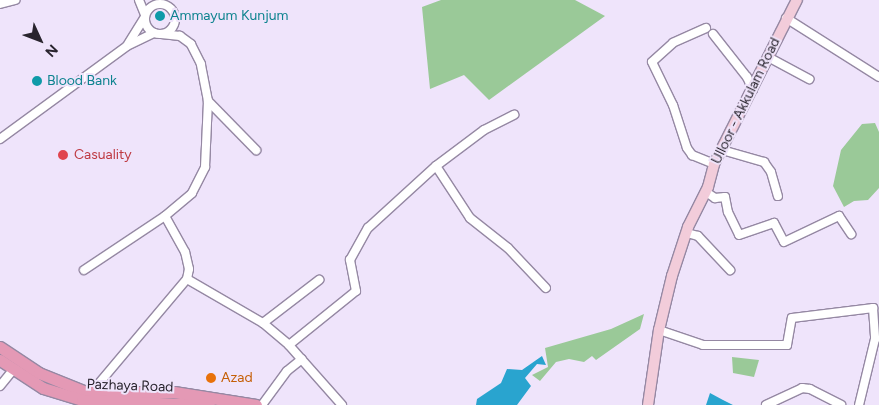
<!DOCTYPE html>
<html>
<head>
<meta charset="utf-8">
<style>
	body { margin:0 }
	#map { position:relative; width:879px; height:405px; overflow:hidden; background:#efe4fb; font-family:Figtree,sans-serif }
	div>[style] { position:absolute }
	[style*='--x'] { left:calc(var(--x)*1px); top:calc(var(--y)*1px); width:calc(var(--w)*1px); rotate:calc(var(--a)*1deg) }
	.green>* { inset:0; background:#9ac998 }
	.water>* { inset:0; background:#29a4cf }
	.roads { filter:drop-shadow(1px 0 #9588a3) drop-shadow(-1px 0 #9588a3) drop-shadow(0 1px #9588a3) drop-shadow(0 -1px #9588a3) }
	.minor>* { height:8px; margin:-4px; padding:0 4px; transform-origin:4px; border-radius:4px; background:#fff }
	.minor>.ring { margin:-4px; padding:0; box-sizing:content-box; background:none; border:8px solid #fff; border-radius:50% }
	.secondary>* { height:10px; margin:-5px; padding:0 5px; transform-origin:5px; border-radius:5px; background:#f2ccda }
	.primary>* { height:11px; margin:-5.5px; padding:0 5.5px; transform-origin:5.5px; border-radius:5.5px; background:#e499b5 }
	.dots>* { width:14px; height:14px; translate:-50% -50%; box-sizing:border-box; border:2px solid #efe4fb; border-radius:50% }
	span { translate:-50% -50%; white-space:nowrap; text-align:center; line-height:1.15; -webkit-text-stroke:4px #efe4fb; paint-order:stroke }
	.culture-label { font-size:14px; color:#0d838f }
	.left { translate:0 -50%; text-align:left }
	.street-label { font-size:14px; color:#29242e }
	.health-label { font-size:14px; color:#be3a42 }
	.food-label { font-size:14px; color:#c56008 }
	.north { position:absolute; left:15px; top:15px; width:50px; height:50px; -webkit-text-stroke:4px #efe4fb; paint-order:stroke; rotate:133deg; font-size:14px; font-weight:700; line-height:20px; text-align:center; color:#29242e }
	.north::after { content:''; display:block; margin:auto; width:18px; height:22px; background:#29242e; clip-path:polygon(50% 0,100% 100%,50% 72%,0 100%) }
</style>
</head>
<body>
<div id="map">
	<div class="green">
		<div style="clip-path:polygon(441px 0,575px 0,605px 16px,489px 100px,464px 75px,430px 89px,422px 7px)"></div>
		<div style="clip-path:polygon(875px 123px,879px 132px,879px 188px,868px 200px,854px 201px,844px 207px,833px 186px,841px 150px,862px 124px)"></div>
		<div style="clip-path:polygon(644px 314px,640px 329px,596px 360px,592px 356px,584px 362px,569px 359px,556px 362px,540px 381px,532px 375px,548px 367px,545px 348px,611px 329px)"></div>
		<div style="clip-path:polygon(732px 357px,759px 360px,754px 377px,733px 373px)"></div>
	</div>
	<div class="water">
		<div style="clip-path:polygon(542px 356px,546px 365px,537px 364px,525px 378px,531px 386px,517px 405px,476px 405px,477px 399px,501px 383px,507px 369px,522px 370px)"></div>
		<div style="clip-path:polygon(710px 393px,723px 400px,733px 405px,706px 405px)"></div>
	</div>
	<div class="roads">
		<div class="minor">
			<div style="--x:139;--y:0;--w:16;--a:68"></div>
			<div class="ring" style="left:145px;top:4px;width:22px;height:22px"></div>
			<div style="--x:0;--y:4;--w:16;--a:-15"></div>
			<div style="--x:786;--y:18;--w:110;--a:32.4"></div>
			<div style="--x:706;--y:28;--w:36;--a:156"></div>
			<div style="--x:673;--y:43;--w:28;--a:138"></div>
			<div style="--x:652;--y:62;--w:48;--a:64"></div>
			<div style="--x:673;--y:105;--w:45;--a:72"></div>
			<div style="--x:687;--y:148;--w:9;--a:54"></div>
			<div style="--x:692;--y:155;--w:24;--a:22"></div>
			<div style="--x:713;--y:34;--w:55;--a:51.7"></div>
			<div style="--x:747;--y:77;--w:14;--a:65"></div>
			<div style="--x:128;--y:44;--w:32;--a:-58"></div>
			<div style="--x:768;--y:57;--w:47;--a:28.2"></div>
			<div style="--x:208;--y:101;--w:69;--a:45.6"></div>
			<div style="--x:0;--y:139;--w:157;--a:-36.2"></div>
			<div style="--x:127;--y:46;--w:30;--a:-26"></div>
			<div style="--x:722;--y:150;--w:44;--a:15.9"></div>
			<div style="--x:764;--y:162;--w:12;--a:55"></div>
			<div style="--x:771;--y:172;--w:25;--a:74"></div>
			<div style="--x:436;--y:166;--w:60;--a:-36.9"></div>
			<div style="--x:484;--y:130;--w:34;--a:-27"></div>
			<div style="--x:706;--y:192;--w:11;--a:34"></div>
			<div style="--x:715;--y:198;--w:10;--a:-6"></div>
			<div style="--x:725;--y:197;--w:15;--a:79"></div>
			<div style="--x:728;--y:212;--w:25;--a:64"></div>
			<div style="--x:739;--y:235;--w:37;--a:-19"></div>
			<div style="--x:774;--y:223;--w:21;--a:62"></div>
			<div style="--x:784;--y:242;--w:61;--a:-25.3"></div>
			<div style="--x:839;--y:216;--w:22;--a:56"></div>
			<div style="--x:687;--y:233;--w:11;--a:15"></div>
			<div style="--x:698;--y:236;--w:47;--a:46.7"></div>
			<div style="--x:84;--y:270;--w:97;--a:-33.7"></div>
			<div style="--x:187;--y:279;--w:88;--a:30.1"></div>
			<div style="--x:263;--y:323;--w:34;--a:40"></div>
			<div style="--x:263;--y:323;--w:71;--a:-37.5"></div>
			<div style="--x:659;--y:330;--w:46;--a:18.8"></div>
			<div style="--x:703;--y:345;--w:84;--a:0"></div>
			<div style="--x:787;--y:345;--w:27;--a:-80"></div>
			<div style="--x:792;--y:318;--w:82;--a:-7"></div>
			<div style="--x:873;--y:308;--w:31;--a:86"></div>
			<div style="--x:875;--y:339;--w:68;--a:103.6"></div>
			<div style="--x:0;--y:386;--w:21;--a:-51"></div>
			<div style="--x:90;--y:394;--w:150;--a:-49.9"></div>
			<div style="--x:187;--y:279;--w:10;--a:-79"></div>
			<div style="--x:189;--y:269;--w:17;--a:-103"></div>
			<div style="--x:185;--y:252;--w:41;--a:-119.1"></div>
			<div style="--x:165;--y:216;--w:35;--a:-40"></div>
			<div style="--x:192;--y:193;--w:29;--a:-63"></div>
			<div style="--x:205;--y:167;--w:66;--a:-87.4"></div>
			<div style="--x:208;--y:101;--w:38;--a:-101"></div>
			<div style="--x:201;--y:64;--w:22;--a:-117"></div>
			<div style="--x:191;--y:44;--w:14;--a:-144"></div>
			<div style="--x:180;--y:36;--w:19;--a:-174"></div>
			<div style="--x:262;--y:405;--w:42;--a:-53.7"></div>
			<div style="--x:287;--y:371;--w:19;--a:-39"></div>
			<div style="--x:342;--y:405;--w:80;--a:-131.5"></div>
			<div style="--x:289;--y:345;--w:86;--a:-38.9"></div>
			<div style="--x:356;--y:291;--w:32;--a:-101"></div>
			<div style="--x:350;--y:260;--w:37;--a:-61"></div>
			<div style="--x:368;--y:228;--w:92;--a:-42.4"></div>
			<div style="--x:436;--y:166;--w:62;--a:56.8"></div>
			<div style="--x:470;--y:218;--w:48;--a:38.3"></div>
			<div style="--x:508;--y:248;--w:55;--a:46.5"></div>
			<div style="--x:766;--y:405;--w:40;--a:-25"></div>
			<div style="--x:802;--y:388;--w:8;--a:7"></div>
			<div style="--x:810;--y:389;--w:35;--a:27"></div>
		</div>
		<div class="secondary">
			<div style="--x:648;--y:405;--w:76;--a:-81.7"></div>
			<div style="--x:659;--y:330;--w:56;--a:-76.5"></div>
			<div style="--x:672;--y:276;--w:52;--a:-71.9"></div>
			<div style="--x:688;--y:227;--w:45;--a:-63.4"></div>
			<div style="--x:708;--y:187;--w:24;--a:-75"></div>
			<div style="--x:714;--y:164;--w:184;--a:-63.2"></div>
		</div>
		<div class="primary">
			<div style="--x:0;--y:347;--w:47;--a:33.7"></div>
			<div style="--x:39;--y:373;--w:51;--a:22"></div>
			<div style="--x:86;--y:392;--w:88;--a:0"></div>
			<div style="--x:174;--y:392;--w:83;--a:9"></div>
			<div style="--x:0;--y:360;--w:51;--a:33.1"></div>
			<div style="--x:43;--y:388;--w:41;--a:17.1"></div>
			<div style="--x:82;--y:400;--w:127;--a:2.3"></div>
		</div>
	</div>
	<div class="dots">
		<div style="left:160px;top:16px;background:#0f9aa8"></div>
		<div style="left:37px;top:81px;background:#0f9aa8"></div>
		<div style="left:63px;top:155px;background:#e0444e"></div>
		<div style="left:211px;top:378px;background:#e8710a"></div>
	</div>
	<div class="culture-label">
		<span class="left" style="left:170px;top:16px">Ammayum Kunjum</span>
		<span class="left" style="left:47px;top:81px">Blood Bank</span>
	</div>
	<div class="street-label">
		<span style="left:746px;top:101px;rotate:-64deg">Ulloor - Akkulam Road</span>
		<span style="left:130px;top:386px;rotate:2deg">Pazhaya Road</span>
	</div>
	<div class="health-label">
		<span class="left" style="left:74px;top:155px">Casuality</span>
	</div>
	<div class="food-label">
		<span class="left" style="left:221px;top:378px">Azad</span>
	</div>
	<div class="north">N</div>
</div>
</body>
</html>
